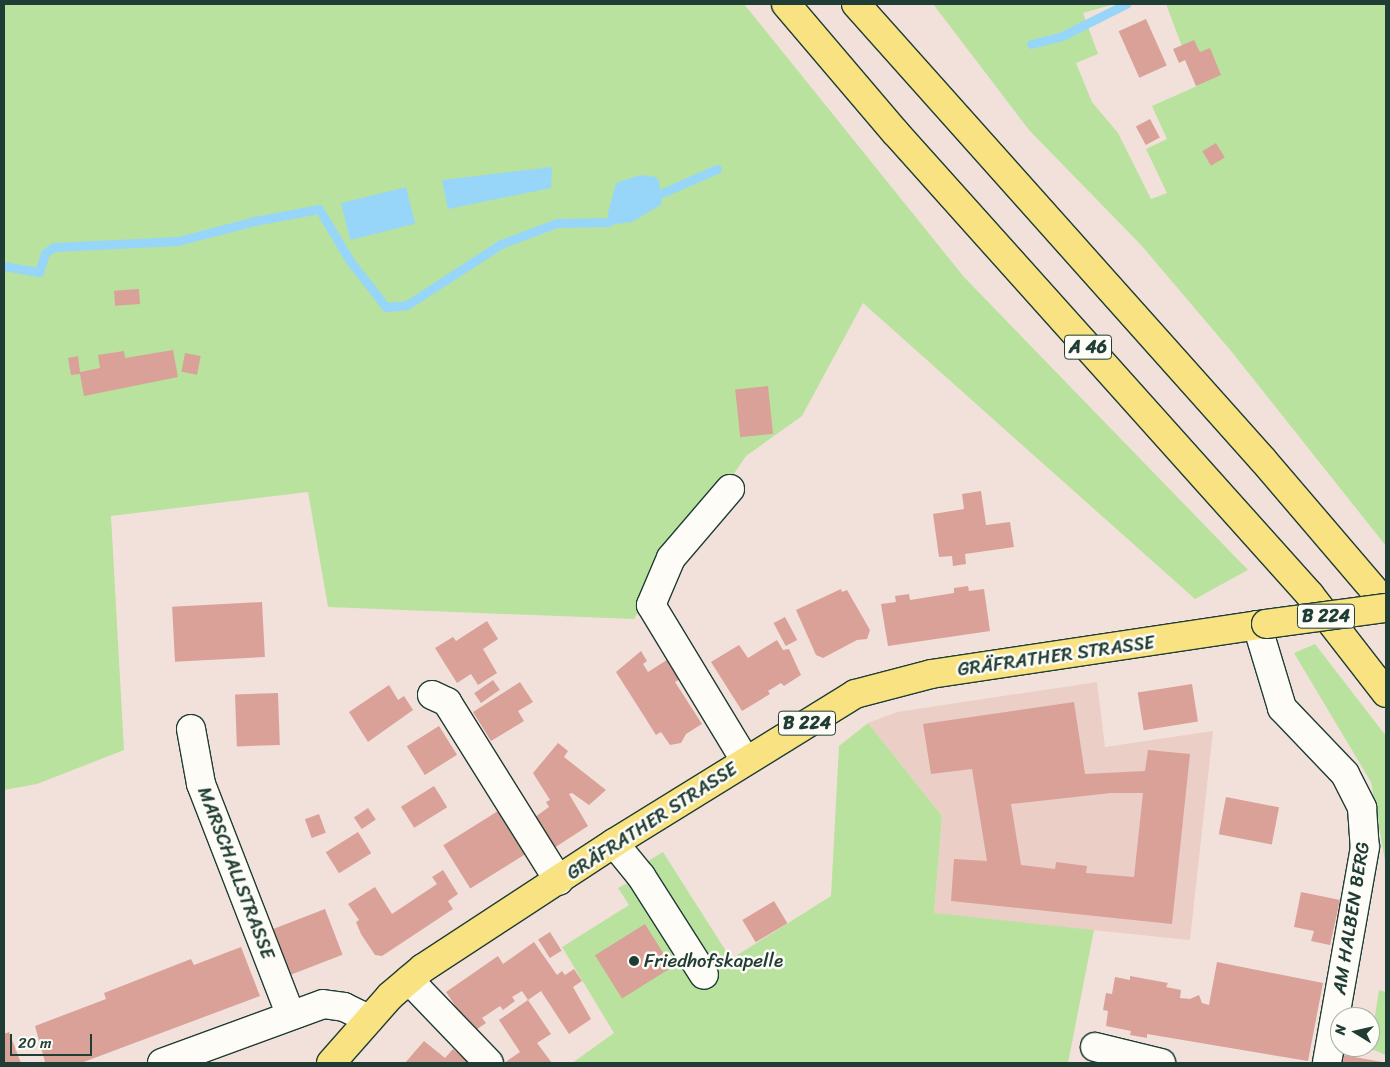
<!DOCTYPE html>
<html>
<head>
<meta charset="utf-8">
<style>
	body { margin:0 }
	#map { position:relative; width:1390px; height:1067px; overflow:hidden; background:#f2e1da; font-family:Sriracha,sans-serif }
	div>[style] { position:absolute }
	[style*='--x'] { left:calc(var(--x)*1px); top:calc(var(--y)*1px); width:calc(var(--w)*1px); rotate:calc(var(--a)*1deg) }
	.built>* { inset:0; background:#ebcec6 }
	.green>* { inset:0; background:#b9e29f }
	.water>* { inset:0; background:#98d6f9; transform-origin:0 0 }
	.stream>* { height:9px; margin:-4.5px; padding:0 4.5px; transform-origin:4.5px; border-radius:4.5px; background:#98d6f9 }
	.building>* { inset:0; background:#daa198; transform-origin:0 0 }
	.roads { filter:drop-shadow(1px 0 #1f3d34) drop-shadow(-1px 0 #1f3d34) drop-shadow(0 1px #1f3d34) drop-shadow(0 -1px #1f3d34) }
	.minor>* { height:28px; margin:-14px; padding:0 14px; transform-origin:14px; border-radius:14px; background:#fdfcf7 }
	.major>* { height:28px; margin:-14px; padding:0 14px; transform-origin:14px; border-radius:14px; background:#f8e281 }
	.highway>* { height:28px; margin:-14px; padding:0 14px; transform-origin:14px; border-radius:14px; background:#f8e281 }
	.bridges { filter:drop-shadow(1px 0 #1f3d34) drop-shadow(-1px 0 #1f3d34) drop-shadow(0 1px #1f3d34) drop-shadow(0 -1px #1f3d34) }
	.major-bridge>* { height:28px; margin:-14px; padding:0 14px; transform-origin:14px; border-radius:14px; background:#f8e281 }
	.dots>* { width:14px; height:14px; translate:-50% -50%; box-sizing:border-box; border:2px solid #fdfcf7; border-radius:50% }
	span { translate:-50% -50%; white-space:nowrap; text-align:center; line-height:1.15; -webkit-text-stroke:5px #fdfcf7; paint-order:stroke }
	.shield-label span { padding:1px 4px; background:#fdfcf7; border:1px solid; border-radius:4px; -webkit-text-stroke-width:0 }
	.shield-label { font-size:18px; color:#1f3d34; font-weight:700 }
	.street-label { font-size:19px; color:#1f3d34 }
	.poi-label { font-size:19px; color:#1f3d34 }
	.left { translate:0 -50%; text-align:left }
	.frame { position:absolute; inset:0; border:5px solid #1f3d34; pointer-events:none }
	.north { position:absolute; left:1330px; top:1007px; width:50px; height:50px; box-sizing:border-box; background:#fdfcf7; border:1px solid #a4b0a9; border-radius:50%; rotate:279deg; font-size:14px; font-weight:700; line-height:20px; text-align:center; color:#1f3d34 }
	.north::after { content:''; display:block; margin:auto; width:18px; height:22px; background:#1f3d34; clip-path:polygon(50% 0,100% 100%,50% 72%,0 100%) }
	.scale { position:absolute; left:10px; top:1034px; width:82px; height:22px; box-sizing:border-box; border:2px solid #1f3d34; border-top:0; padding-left:6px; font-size:15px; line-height:18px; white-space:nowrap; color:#1f3d34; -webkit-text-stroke:4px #fdfcf7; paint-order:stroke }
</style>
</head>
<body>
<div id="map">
	<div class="built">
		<div style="clip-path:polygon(1097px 682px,1105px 747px,1213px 731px,1190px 940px,934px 914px,942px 816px,868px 723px,897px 712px)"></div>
	</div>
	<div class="green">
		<div style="clip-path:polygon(4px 4px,744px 4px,964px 277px,1248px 570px,1195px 599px,863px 303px,802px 416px,746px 456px,634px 619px,328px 607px,308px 492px,111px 516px,124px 750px,37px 784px,4px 790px)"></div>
		<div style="clip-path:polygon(933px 4px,1114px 4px,1083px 13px,1098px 54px,1076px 63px,1092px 102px,1118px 133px,1151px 199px,1167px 193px,1146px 149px,1167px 139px,1152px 106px,1197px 86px,1166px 4px,1386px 4px,1386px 546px,1231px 351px,1141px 245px,1029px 130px)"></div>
		<div style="clip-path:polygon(1315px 644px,1386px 736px,1386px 866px,1371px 782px,1294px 653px)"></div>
		<div style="clip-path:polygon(868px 723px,942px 816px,934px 913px,1094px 930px,1068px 1063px,572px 1063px,614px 1033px,562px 947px,629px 905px,618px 888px,641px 876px,643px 864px,663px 852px,731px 959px,831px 896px,839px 746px)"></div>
		<div style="clip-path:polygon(1379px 990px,1386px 992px,1386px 1055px,1366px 1047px,1370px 1047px)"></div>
	</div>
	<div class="water">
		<div style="clip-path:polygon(552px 167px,551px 188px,448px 209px,442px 180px)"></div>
		<div style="clip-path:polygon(640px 175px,656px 177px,659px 181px,662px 204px,632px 222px,609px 225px,608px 213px,616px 183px)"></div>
		<div style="left:406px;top:187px;width:38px;height:67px;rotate:76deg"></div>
	</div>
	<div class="stream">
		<div style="--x:1031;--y:44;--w:32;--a:-14"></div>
		<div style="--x:1062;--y:36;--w:72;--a:-26.6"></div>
		<div style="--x:653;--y:197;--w:70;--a:-23.6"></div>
		<div style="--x:4;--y:266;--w:36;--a:10"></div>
		<div style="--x:39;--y:272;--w:20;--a:-72"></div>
		<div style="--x:45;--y:253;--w:11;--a:-34"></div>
		<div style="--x:54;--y:247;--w:124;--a:-2.8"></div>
		<div style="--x:178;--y:241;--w:80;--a:-14.6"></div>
		<div style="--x:255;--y:221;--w:65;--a:-10.6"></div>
		<div style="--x:319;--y:209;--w:61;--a:59.2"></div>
		<div style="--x:350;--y:261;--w:58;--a:52"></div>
		<div style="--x:386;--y:307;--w:21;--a:-5"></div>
		<div style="--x:407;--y:305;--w:112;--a:-33"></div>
		<div style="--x:501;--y:244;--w:60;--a:-20.6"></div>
		<div style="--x:557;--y:223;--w:51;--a:-1.1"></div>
		<div style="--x:608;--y:222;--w:12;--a:-31"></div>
	</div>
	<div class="building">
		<div style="left:1146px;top:19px;width:51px;height:30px;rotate:66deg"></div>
		<div style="clip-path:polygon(1194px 40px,1200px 52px,1210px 48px,1221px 75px,1196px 86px,1185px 60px,1179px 63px,1173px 49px)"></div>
		<div style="left:1150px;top:119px;width:21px;height:16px;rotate:62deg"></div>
		<div style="left:1216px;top:143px;width:17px;height:16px;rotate:59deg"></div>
		<div style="left:139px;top:289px;width:15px;height:25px;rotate:86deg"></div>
		<div style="clip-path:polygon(173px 350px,178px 377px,84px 396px,80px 374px,71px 375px,68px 358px,78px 356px,80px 372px,100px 368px,98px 355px,124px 351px,125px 358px)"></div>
		<div style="left:185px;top:353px;width:16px;height:19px;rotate:11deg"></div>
		<div style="left:768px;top:386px;width:48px;height:33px;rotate:84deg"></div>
		<div style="clip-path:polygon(981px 491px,986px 525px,1010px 522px,1014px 547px,965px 554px,966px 564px,953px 566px,952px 556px,939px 557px,933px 514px,964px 509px,962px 494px)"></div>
		<div style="clip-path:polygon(968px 586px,969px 591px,984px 589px,990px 631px,888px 646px,881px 604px,896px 602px,895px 596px,909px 594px,910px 600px,954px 593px,954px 588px)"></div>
		<div style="clip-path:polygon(841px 589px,842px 592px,847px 590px,870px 630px,867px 639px,857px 640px,823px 658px,816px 655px,796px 610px)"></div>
		<div style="left:262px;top:602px;width:55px;height:90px;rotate:87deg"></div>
		<div style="left:785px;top:617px;width:26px;height:13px;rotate:62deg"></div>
		<div style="clip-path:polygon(487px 621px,498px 639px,483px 649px,497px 673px,478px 685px,471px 674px,457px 683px,435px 648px,453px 637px,456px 641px)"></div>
		<div style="clip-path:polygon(777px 640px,783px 650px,789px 649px,801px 675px,784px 686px,781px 683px,768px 691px,770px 694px,742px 711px,711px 662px,739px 645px,748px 658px)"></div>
		<div style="clip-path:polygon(641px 651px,647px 661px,643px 664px,648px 672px,670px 658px,683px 677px,675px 682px,702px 724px,686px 734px,681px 743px,670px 745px,661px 732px,656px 735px,616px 672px)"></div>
		<div style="left:493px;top:680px;width:12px;height:23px;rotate:55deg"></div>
		<div style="clip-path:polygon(520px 682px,533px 702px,518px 711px,524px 721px,491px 741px,473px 712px)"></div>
		<div style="left:1192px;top:684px;width:38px;height:55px;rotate:81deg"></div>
		<div style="clip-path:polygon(389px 685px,398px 700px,404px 696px,413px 710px,368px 742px,349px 712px)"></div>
		<div style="left:278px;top:693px;width:52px;height:43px;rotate:88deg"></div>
		<div style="clip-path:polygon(evenodd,1074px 702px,1085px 774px,1145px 771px,1148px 750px,1190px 754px,1172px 924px,951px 901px,954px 859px,987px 861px,972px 769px,931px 774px,923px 724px,1074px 702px,1111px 793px,1143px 793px,1134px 877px,1086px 873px,1087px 866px,1056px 862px,1055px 869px,1021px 865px,1011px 804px,1111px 793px)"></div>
		<div style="left:439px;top:726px;width:34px;height:38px;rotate:58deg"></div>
		<div style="clip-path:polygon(558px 743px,568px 751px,564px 757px,606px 790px,589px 805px,572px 793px,569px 794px,588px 826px,554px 848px,535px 817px,549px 807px,546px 802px,550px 800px,533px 773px)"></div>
		<div style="left:434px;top:786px;width:25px;height:39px;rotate:58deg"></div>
		<div style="left:1226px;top:797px;width:54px;height:38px;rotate:11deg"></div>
		<div style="left:506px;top:806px;width:51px;height:74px;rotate:58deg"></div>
		<div style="left:368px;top:808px;width:14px;height:17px;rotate:56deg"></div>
		<div style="left:319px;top:814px;width:20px;height:15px;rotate:70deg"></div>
		<div style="left:358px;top:832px;width:25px;height:38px;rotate:58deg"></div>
		<div style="clip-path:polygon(443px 870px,458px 894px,448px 901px,453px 909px,382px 956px,375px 955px,361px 934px,356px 922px,359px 920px,348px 904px,375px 887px,392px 914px,437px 884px,432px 877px)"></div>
		<div style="clip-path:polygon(1301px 892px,1340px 900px,1330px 945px,1311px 941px,1314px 931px,1294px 927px)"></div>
		<div style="left:774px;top:901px;width:26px;height:37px;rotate:59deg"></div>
		<div style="left:325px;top:909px;width:49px;height:59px;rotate:69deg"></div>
		<div style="left:645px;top:924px;width:51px;height:59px;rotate:58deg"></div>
		<div style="left:550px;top:932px;width:22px;height:14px;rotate:58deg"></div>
		<div style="clip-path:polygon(534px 942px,557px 975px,562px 971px,565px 975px,574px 969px,582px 981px,573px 987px,591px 1019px,569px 1034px,541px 991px,528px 1000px,522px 991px,512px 997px,515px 1001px,503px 1010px,500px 1006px,482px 1018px,486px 1023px,473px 1032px,446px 992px,498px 956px,503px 964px)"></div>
		<div style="clip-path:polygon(241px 947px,260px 996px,81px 1063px,45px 1062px,35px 1026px,106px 999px,104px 993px,191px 959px,194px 965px)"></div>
		<div style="clip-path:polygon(1217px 962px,1323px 983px,1308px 1061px,1147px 1034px,1147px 1038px,1130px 1035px,1131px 1031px,1106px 1026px,1108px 1011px,1103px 1010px,1106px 993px,1112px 994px,1115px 977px,1130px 980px,1130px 976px,1168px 983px,1166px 987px,1181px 990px,1180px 998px,1190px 999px,1199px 995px,1202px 1003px,1209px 1005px)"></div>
		<div style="clip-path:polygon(528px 1000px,551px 1034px,537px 1043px,552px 1063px,504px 1063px,520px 1052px,499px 1020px)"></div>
		<div style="clip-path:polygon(9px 1032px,21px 1063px,4px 1063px,4px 1034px)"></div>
		<div style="clip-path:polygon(424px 1041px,445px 1058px,453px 1049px,469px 1063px,405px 1063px)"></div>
		<div style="clip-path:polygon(1343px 1055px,1382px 1062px,1382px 1063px,1341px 1063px)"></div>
	</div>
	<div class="roads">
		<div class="minor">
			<div style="--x:730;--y:489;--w:91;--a:130.5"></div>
			<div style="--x:671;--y:558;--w:51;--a:113.1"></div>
			<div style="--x:651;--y:605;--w:181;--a:58.8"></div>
			<div style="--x:1257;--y:625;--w:87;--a:73.2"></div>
			<div style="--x:1282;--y:708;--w:91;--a:46.3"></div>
			<div style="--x:1345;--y:774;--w:38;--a:63"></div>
			<div style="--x:1362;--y:808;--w:39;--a:86"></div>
			<div style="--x:1365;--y:847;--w:219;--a:100"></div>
			<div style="--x:432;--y:695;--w:17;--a:25"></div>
			<div style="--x:447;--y:702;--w:211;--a:58"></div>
			<div style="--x:191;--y:729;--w:56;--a:79.7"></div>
			<div style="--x:201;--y:784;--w:247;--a:68.8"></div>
			<div style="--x:614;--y:843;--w:43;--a:50.7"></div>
			<div style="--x:641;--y:876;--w:117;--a:57.5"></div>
			<div style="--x:409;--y:980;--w:115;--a:46.1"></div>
			<div style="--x:1095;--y:1047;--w:68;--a:13.6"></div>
			<div style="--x:162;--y:1063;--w:171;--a:-20.1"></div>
			<div style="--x:323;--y:1004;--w:21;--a:8"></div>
			<div style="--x:344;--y:1007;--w:28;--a:26"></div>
		</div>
		<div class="major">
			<div style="--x:331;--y:1063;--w:89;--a:-48.6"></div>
			<div style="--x:390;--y:996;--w:43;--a:-40.3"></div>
			<div style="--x:423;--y:968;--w:228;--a:-33.2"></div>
			<div style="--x:614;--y:843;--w:283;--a:-31.7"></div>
			<div style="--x:855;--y:694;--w:79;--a:-14.7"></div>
			<div style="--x:931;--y:674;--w:339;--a:-8.5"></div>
		</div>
		<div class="highway">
			<div style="--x:786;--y:4;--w:168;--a:49.6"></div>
			<div style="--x:895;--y:132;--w:622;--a:48.13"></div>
			<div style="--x:1310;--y:595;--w:124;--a:52.2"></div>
			<div style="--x:856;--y:4;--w:611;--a:48.25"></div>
			<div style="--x:1263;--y:460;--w:189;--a:49.5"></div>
		</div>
	</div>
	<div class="bridges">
		<div class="major-bridge">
			<div style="--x:1266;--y:624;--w:121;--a:-7.6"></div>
		</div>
	</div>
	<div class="dots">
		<div style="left:634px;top:961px;background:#1f3d34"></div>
	</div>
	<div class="shield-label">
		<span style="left:1088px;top:347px">A 46</span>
		<span style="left:1326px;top:616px">B 224</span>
		<span style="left:807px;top:723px">B 224</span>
	</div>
	<div class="street-label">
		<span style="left:1056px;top:656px;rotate:-8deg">GRÄFRATHER STRASSE</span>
		<span style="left:652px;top:821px;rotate:-33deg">GRÄFRATHER STRASSE</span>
		<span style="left:236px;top:873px;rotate:69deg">MARSCHALLSTRASSE</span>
		<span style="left:1351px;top:918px;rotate:-81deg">AM HALBEN BERG</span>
	</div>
	<div class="poi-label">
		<span class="left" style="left:644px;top:961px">Friedhofskapelle</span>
	</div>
	<div class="frame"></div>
	<div class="north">N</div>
	<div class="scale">20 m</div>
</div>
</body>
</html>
